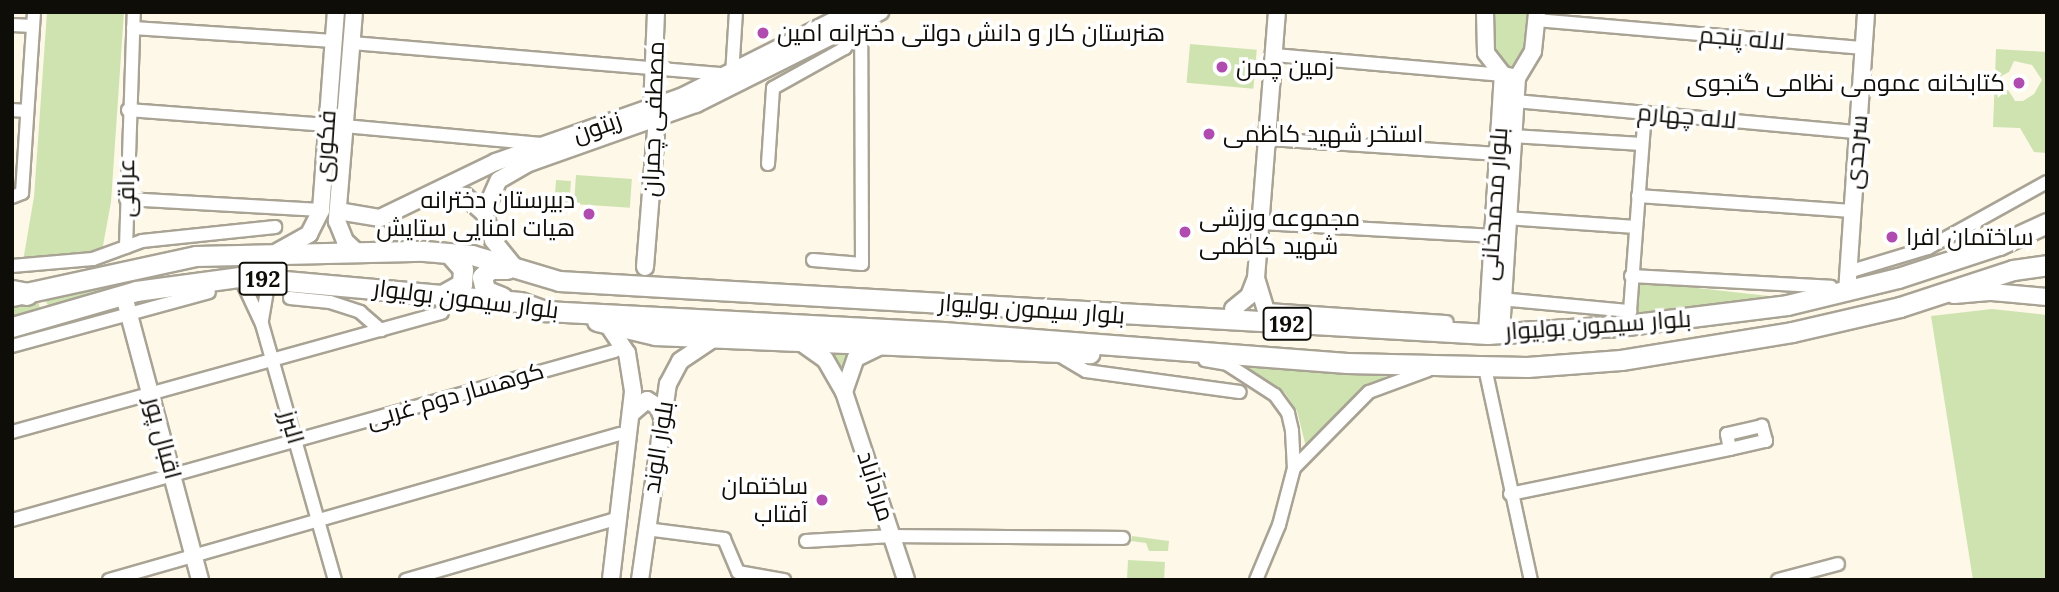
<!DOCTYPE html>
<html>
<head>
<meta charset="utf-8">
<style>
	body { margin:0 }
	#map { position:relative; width:2059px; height:592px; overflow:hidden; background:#fef8e8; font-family:Lora,Cairo,serif }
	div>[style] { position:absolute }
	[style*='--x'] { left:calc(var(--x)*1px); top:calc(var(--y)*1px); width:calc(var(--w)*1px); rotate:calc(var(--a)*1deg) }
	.green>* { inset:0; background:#cfe3b1; transform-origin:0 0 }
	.roads { filter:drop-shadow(2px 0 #a8a394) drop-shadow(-2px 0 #a8a394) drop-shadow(0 2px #a8a394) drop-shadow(0 -2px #a8a394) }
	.street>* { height:12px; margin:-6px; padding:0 6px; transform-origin:6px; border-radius:6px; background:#fff }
	.secondary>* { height:16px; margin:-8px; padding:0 8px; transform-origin:8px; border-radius:8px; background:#fff }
	.primary>* { height:19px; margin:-9.5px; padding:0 9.5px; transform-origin:9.5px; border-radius:9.5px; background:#fff }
	.highway>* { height:21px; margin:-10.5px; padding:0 10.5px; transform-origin:10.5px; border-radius:10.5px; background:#fff }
	.dots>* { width:19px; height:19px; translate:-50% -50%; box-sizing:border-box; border:4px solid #fff; border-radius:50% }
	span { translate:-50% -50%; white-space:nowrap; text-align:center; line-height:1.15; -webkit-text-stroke:7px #fff; paint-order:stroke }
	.shield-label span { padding:2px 5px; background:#fff; border:2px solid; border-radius:5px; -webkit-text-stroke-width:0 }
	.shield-label { font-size:23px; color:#0f0d08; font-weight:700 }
	.poi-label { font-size:24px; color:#0f0d08 }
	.left { translate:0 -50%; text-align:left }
	.right { translate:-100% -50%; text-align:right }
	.street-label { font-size:24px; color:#0f0d08 }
	.frame { position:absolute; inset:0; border:14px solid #0f0d08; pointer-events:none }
</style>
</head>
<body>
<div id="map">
	<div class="green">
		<div style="clip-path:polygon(47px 12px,124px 12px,111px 202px,102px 251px,23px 261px,34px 197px)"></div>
		<div style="clip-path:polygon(1491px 12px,1530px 12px,1526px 46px,1509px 70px,1489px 44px)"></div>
		<div style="left:1190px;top:44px;width:67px;height:39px;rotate:5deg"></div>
		<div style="clip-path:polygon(evenodd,1996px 49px,2047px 52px,2047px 153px,2034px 152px,2020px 128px,1993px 127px,1996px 49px,2014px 61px,2032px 65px,2042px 80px,2034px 94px,2023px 101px,2015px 101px,2009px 91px,1997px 85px,1996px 79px,2009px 72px,2014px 61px)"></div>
		<div style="left:576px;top:175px;width:56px;height:29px;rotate:4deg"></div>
		<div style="left:556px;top:180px;width:15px;height:29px;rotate:4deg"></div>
		<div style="clip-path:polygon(131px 278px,132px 286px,50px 308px,44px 299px)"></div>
		<div style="clip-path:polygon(1635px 281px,1786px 298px,1633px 321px)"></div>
		<div style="clip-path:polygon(38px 300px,41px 313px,12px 321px,12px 304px)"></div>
		<div style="clip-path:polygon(1992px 309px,2047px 315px,2047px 580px,1973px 580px,1931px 316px)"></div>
		<div style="clip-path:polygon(813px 344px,865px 346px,847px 361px,841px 377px)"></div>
		<div style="clip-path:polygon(1236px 360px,1408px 372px,1388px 375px,1358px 393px,1306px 447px,1297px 411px,1285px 393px)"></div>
		<div style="clip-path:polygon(1132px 536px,1169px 541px,1168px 551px,1149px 551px,1146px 543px,1131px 541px)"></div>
		<div style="left:1128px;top:560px;width:37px;height:20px;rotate:3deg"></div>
	</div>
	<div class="roads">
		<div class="street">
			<div style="--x:1536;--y:20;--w:329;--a:4.9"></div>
			<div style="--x:12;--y:25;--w:21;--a:3"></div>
			<div style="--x:133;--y:28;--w:201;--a:3.7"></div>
			<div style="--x:352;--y:43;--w:381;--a:4.8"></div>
			<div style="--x:732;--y:75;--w:63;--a:-86.4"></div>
			<div style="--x:1274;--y:55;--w:230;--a:5"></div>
			<div style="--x:1515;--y:101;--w:344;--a:5.2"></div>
			<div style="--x:12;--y:110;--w:15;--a:4"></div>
			<div style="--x:128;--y:110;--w:200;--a:4.3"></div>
			<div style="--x:344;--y:126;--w:198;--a:5.2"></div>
			<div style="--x:1512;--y:136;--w:130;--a:3.5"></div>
			<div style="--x:1267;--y:139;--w:230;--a:3.7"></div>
			<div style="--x:768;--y:164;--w:76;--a:-86.2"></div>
			<div style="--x:773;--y:88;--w:82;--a:-29.1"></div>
			<div style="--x:845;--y:48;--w:29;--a:-56"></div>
			<div style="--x:1638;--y:196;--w:214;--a:4"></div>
			<div style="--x:12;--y:197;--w:11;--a:-22"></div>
			<div style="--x:22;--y:193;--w:181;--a:-86.2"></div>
			<div style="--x:126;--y:199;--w:195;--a:3.2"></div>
			<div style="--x:1506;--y:218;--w:130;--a:4"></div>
			<div style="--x:1261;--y:223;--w:230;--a:3.2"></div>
			<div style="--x:126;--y:247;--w:235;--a:-88.1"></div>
			<div style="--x:813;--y:260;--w:49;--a:4.7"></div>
			<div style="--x:862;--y:264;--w:240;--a:-90.2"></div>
			<div style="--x:12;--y:266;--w:81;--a:-4.9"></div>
			<div style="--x:93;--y:259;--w:52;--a:-20.2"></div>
			<div style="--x:142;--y:241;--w:134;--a:-6"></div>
			<div style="--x:1848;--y:272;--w:84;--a:-16.7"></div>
			<div style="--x:1928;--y:248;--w:136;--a:-29"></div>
			<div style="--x:1631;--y:276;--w:200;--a:3.1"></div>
			<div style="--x:240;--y:277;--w:52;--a:64.9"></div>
			<div style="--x:262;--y:324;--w:266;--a:74.1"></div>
			<div style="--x:290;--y:298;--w:40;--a:5.7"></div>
			<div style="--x:330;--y:302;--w:32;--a:18"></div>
			<div style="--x:360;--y:312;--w:28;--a:41"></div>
			<div style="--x:1500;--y:299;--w:131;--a:5.3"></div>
			<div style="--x:1630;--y:311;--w:199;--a:-85.7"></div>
			<div style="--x:1266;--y:310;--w:181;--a:3.8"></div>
			<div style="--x:262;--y:320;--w:42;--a:-80.3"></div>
			<div style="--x:12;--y:346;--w:204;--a:-15.3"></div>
			<div style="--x:1059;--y:355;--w:31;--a:31"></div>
			<div style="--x:1086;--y:371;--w:155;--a:7.8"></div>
			<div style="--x:1205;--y:360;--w:22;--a:10"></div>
			<div style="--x:1227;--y:364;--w:57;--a:32.9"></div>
			<div style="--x:1275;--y:395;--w:22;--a:54"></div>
			<div style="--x:1288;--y:413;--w:18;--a:77"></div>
			<div style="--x:1292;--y:431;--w:37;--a:87"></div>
			<div style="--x:1294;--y:468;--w:59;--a:104.7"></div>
			<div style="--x:1279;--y:525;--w:60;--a:112.7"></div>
			<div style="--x:1485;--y:368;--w:217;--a:77.8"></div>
			<div style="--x:12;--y:432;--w:446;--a:-15.5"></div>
			<div style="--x:1294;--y:468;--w:107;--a:-45.4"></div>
			<div style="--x:1369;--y:392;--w:63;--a:-20.4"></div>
			<div style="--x:1510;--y:494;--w:225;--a:-11.6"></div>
			<div style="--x:1730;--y:449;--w:37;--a:-13"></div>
			<div style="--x:1766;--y:441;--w:16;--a:-105"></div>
			<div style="--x:1762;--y:426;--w:36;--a:167"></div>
			<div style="--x:1727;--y:434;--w:15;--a:79"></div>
			<div style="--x:12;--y:520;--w:626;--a:-15.66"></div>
			<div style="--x:646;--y:529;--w:79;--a:7.3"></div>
			<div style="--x:724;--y:539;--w:36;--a:67"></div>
			<div style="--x:738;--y:572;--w:47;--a:9.9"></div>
			<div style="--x:806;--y:541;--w:86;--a:-3.3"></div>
			<div style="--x:892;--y:536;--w:231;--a:0.5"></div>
			<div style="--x:109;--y:580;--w:531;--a:-15.95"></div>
			<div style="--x:406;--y:580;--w:222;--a:-16.2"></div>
			<div style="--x:1778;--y:580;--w:62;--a:-14.9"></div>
		</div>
		<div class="secondary">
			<div style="--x:354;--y:12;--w:210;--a:94.7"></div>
			<div style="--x:337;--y:221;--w:22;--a:68"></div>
			<div style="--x:345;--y:241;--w:19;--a:43"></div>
			<div style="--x:1485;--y:12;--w:41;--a:88.6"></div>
			<div style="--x:1486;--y:53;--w:28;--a:52"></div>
			<div style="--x:1503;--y:75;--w:14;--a:12"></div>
			<div style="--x:1517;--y:78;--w:31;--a:-59"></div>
			<div style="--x:1533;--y:51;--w:39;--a:-84"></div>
			<div style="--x:437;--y:192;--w:28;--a:8"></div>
			<div style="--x:465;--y:196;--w:25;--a:42"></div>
			<div style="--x:338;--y:211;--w:43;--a:9.5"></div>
			<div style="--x:380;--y:218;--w:129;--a:-25.8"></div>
			<div style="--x:496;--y:162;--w:196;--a:-19.4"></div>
			<div style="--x:681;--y:97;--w:190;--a:-26.6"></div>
			<div style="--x:277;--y:252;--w:37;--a:-29"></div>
			<div style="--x:309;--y:234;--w:27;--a:-63"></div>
			<div style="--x:321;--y:210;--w:199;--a:-85.7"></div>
			<div style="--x:645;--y:267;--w:148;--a:-85.4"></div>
			<div style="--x:657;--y:119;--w:12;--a:-114"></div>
			<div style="--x:652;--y:108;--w:96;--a:-87.6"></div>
			<div style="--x:517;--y:270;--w:38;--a:-129"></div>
			<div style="--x:493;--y:240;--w:28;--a:-108"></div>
			<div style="--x:484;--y:213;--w:36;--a:-66"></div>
			<div style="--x:499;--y:180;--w:34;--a:-30"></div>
			<div style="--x:529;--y:163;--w:177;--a:-19.5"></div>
			<div style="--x:696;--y:104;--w:206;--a:-26.6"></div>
			<div style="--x:1256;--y:278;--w:34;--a:73"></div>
			<div style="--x:1847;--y:292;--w:281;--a:-86.1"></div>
			<div style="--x:1954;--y:295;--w:38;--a:-5"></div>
			<div style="--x:1992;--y:292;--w:55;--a:5.2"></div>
			<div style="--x:124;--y:296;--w:294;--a:75"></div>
			<div style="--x:1233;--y:309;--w:21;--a:-39"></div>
			<div style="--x:1249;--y:296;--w:19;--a:-69"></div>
			<div style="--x:1256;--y:278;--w:267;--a:-85.5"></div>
			<div style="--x:608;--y:325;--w:34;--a:56"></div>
			<div style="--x:627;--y:353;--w:39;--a:81"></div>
			<div style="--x:633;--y:392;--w:189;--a:96.7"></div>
			<div style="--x:1501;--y:332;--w:255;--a:-86.4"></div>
			<div style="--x:1487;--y:334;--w:259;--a:-86.5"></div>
			<div style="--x:796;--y:339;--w:35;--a:35"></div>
			<div style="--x:825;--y:359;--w:38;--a:60"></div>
			<div style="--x:844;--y:392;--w:198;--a:71.7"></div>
			<div style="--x:844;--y:392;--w:36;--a:-71"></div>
			<div style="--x:856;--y:358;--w:28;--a:-26"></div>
			<div style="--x:632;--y:413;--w:20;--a:-41"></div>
			<div style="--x:647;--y:400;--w:13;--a:32"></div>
			<div style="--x:658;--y:407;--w:11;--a:68"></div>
			<div style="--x:640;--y:580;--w:198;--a:-81.9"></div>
			<div style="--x:668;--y:384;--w:26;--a:-62"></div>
			<div style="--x:680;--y:361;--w:43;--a:-33.7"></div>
		</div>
		<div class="primary">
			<div style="--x:442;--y:295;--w:23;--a:-29"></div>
			<div style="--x:462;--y:284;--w:15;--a:-86"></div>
			<div style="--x:463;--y:269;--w:21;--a:-131"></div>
			<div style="--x:12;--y:296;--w:188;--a:-12.3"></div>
			<div style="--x:196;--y:256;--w:228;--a:-1.3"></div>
			<div style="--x:424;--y:251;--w:48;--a:4.8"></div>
			<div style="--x:472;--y:255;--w:91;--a:16.6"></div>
			<div style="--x:559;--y:281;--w:930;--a:3.27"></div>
			<div style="--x:1487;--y:334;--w:132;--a:-3.5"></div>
			<div style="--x:1619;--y:326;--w:169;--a:-7.1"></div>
			<div style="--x:1787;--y:305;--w:114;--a:-13.7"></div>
			<div style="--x:1898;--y:278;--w:106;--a:-18.1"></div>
			<div style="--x:1999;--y:245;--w:53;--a:-24.6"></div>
			<div style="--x:502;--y:297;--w:18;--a:-158"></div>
			<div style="--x:485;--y:290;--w:13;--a:-103"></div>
			<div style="--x:482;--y:277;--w:11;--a:-45"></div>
			<div style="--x:490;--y:269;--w:17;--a:0"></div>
			<div style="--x:597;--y:321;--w:60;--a:13.6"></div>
			<div style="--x:655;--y:335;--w:435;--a:2.4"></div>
			<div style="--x:12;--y:327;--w:129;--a:-16.2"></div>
			<div style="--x:136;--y:291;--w:105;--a:-7.7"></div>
			<div style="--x:240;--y:277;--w:281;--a:5.1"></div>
			<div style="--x:520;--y:302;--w:27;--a:20"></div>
			<div style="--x:545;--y:311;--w:399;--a:3"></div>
			<div style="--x:943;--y:332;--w:405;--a:4.4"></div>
			<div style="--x:1347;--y:363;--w:180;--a:1.3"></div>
			<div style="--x:1527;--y:367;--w:94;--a:-4.3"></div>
			<div style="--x:1621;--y:360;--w:173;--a:-9.3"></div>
			<div style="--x:1792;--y:332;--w:111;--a:-13"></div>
			<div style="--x:1900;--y:307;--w:119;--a:-18.1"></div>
			<div style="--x:2013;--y:270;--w:34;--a:-8"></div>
		</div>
		<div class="highway">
			<div style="--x:12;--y:291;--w:15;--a:11"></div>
		</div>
	</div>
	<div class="dots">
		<div style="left:763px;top:33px;background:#b04bb0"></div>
		<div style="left:1222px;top:67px;background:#b04bb0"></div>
		<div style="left:2019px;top:83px;background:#b04bb0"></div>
		<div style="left:1209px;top:134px;background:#b04bb0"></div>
		<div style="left:589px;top:214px;background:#b04bb0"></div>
		<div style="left:1185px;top:232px;background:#b04bb0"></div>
		<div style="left:1892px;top:237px;background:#b04bb0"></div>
		<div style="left:822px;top:500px;background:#b04bb0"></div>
	</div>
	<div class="shield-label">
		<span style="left:263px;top:279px">192</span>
		<span style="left:1287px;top:324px">192</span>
	</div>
	<div class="poi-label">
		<span class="left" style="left:777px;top:33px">هنرستان کار و دانش دولتی دخترانه امین</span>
		<span class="left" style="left:1236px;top:67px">زمین چمن</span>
		<span class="right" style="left:2005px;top:83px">کتابخانه عمومی نظامی گنجوی</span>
		<span class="left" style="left:1223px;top:134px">استخر شهید کاظمی</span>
		<span class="right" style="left:575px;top:214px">دبیرستان دخترانه<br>هیات امنایی ستایش</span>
		<span class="left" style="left:1199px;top:232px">مجموعه ورزشی<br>شهید کاظمی</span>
		<span class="left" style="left:1906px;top:237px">ساختمان افرا</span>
		<span class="right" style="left:808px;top:500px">ساختمان<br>آفتاب</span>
	</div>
	<div class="street-label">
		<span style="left:1742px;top:38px;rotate:5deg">لاله پنجم</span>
		<span style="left:1687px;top:116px;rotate:5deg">لاله چهارم</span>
		<span style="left:653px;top:119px;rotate:-88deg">مصطفی چمران</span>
		<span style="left:597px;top:127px;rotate:-19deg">زیتون</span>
		<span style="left:325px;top:146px;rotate:-86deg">فکوری</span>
		<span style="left:1856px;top:152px;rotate:-85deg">سرحدی</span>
		<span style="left:126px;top:188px;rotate:-90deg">عراقی</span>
		<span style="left:1494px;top:204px;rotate:-86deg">بلوار محمدخانی</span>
		<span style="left:466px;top:299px;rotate:7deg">بلوار سیمون بولیوار</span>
		<span style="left:1032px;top:309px;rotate:4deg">بلوار سیمون بولیوار</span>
		<span style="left:1598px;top:325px;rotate:-4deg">بلوار سیمون بولیوار</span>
		<span style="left:455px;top:395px;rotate:-16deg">کوهسار دوم غربی</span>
		<span style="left:292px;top:427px;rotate:74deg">البرز</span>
		<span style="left:163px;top:438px;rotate:75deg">اقبال پور</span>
		<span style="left:658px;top:447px;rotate:-81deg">بلوار الوند</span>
		<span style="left:876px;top:486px;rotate:72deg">مرادآباد</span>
	</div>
	<div class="frame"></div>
</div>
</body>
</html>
